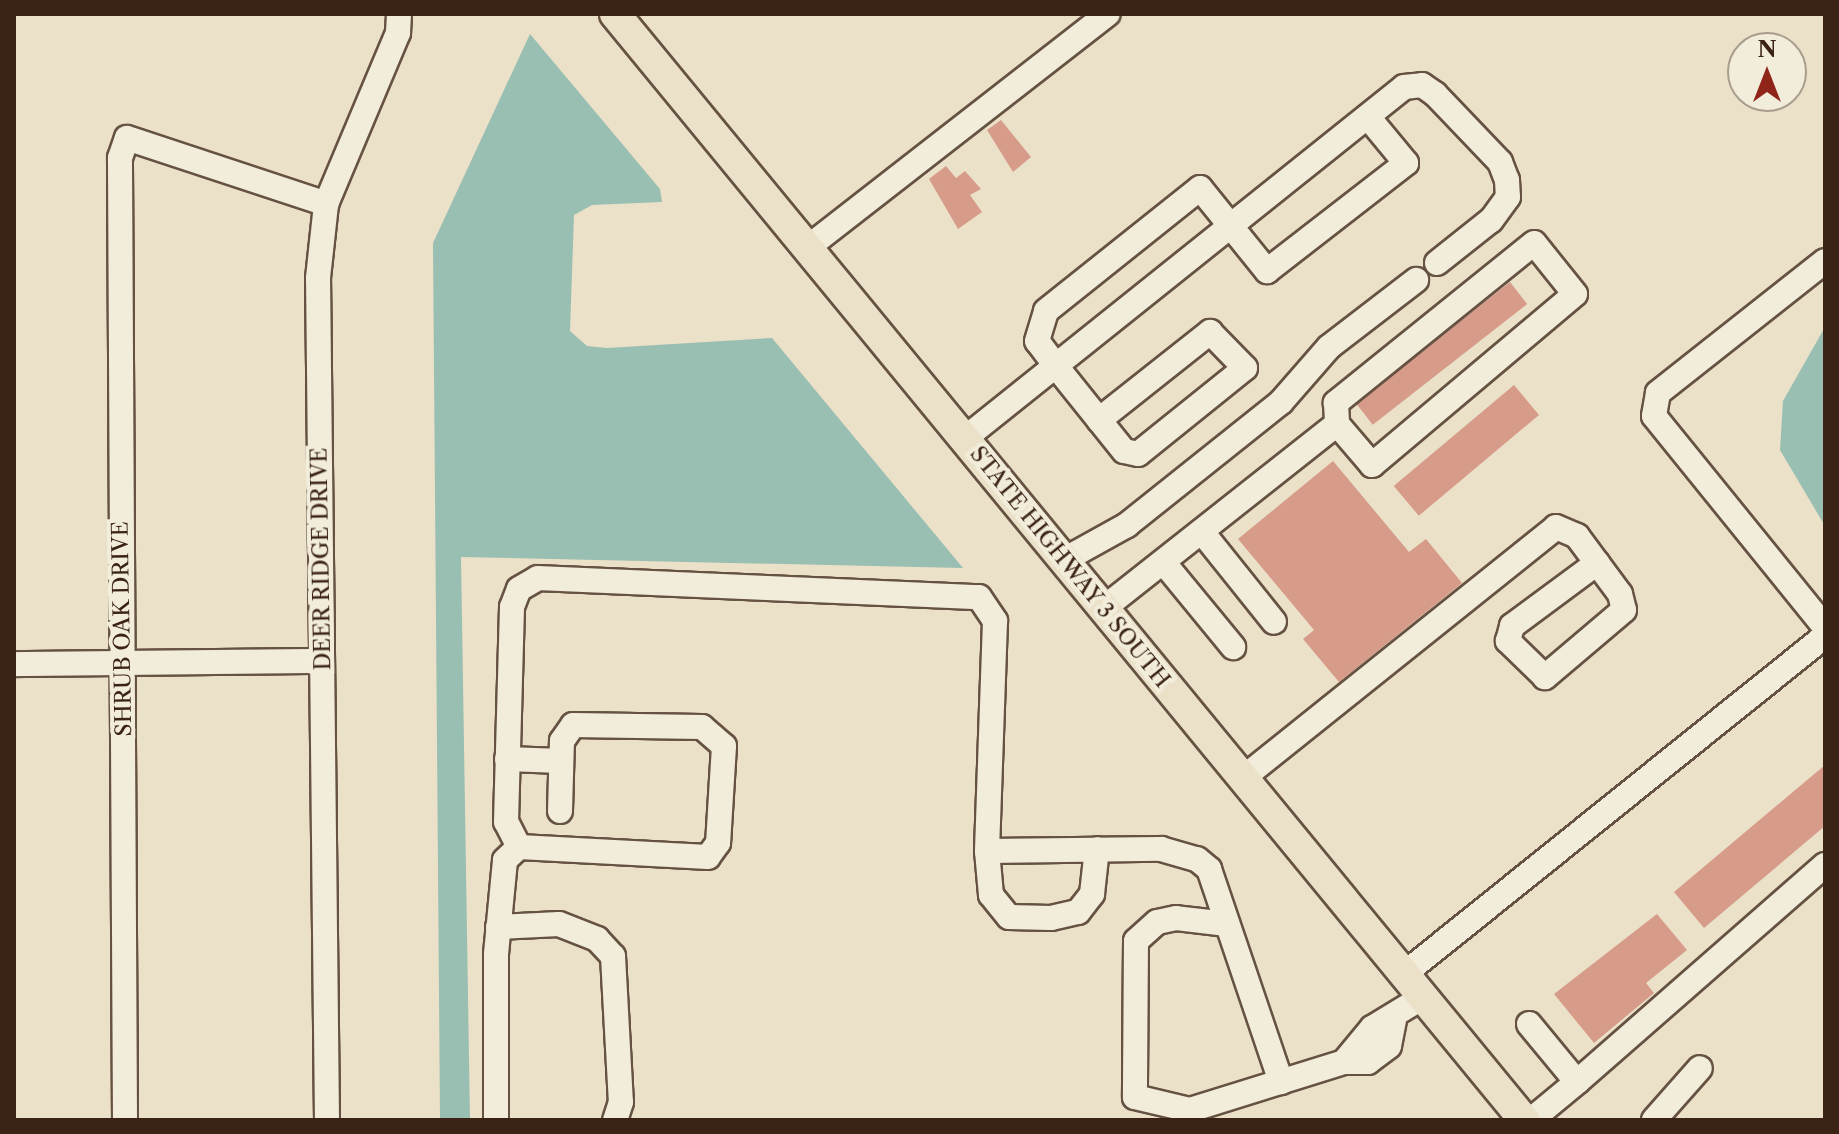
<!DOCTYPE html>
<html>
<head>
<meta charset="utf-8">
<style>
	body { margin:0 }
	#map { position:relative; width:1839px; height:1134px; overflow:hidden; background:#ebe1c8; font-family:"Libre Caslon Text",serif }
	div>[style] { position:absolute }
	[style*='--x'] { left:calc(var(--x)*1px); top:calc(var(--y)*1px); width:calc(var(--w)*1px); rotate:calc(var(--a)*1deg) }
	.water>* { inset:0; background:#99beb2 }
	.building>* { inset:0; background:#d79b8a; transform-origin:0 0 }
	.roads { filter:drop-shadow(2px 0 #665242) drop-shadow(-2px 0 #665242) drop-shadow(0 2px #665242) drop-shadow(0 -2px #665242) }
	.minor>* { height:24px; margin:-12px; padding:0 12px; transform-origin:12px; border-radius:12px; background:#f2ecdb }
	.major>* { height:30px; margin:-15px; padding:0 15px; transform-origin:15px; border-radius:15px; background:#ebe1c8 }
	span { translate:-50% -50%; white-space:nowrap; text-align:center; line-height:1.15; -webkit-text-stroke:8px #f2ecdb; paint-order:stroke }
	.street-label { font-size:22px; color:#3a2315 }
	.frame { position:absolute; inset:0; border:16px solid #3a2315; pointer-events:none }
	.north { position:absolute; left:1727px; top:32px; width:80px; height:80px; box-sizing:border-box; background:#f2ecdb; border:2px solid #a89c8c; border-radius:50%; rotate:0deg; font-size:22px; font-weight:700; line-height:32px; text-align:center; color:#3a2315 }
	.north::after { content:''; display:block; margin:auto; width:28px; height:36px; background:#8f2418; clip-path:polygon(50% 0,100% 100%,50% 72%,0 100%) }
</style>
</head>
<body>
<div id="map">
	<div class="water">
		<div style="clip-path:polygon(530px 34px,660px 189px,662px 202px,592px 205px,574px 215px,570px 331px,587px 346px,607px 348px,772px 338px,963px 568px,461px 557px,470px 1120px,440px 1120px,433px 243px)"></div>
		<div style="clip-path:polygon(1825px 327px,1825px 526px,1780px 450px,1783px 401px)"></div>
	</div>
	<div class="building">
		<div style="clip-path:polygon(1001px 120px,1031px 157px,1013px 172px,987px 130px)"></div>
		<div style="clip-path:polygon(946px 166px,956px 178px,965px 171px,981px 189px,970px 195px,982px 212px,958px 229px,929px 179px)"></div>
		<div style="left:1510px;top:282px;width:28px;height:196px;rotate:52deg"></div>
		<div style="left:1514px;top:385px;width:39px;height:157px;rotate:50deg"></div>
		<div style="clip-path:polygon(1333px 461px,1409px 552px,1426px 539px,1462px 583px,1339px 682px,1303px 639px,1314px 630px,1238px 539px)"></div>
		<div style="clip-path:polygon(1825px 765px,1825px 826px,1704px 928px,1674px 892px)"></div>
		<div style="clip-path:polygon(1657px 914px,1687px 950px,1646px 983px,1654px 993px,1594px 1043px,1554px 994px)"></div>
	</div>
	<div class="roads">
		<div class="minor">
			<div style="--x:807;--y:248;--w:381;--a:-37.9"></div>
			<div style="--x:1825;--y:261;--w:213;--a:141.7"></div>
			<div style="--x:1658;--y:393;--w:23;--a:100"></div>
			<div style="--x:1654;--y:416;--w:272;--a:51"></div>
			<div style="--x:1099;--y:420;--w:142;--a:-38.4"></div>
			<div style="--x:1210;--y:332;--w:50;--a:45.8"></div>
			<div style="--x:1245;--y:368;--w:137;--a:141.2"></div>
			<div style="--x:1138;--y:454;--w:14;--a:-168"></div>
			<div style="--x:1124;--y:451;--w:109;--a:-128.7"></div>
			<div style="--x:1056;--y:366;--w:31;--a:-127"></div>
			<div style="--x:1037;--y:341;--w:31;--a:-73"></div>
			<div style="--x:1046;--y:311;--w:197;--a:-38.6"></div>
			<div style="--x:1200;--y:188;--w:107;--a:51.1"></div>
			<div style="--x:1267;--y:271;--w:176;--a:-37.8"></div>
			<div style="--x:1406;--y:163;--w:60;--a:-129.6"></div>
			<div style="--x:964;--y:439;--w:563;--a:-38.66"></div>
			<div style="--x:1404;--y:87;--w:18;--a:-6"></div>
			<div style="--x:1422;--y:85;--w:16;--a:35"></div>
			<div style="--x:1435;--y:94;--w:94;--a:46.3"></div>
			<div style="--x:1500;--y:162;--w:19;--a:69"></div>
			<div style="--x:1507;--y:180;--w:17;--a:87"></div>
			<div style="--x:1508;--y:197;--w:29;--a:126"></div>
			<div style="--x:1491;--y:220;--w:69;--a:141.5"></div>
			<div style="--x:1202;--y:532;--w:115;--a:51.3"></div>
			<div style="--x:1064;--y:560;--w:72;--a:-29.1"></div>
			<div style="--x:1127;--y:525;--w:197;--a:-38.6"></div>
			<div style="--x:1281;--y:402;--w:73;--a:-48.9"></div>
			<div style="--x:1329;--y:347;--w:110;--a:-37.6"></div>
			<div style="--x:1164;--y:563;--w:109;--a:50.6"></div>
			<div style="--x:1104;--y:608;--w:297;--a:-38.3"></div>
			<div style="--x:1337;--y:424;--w:54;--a:49.5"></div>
			<div style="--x:1372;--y:465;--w:265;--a:-40.1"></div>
			<div style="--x:1575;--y:294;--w:65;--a:-128.8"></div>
			<div style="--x:1534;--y:243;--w:255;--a:141.1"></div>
			<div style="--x:1336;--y:403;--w:21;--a:87"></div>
			<div style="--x:14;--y:664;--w:308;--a:-0.6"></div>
			<div style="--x:507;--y:759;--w:54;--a:2.1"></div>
			<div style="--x:1243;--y:778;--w:401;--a:-38.7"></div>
			<div style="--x:1556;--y:527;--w:23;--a:23"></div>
			<div style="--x:1577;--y:536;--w:72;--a:53.4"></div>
			<div style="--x:1620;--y:594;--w:16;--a:76"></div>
			<div style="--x:1624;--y:610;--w:104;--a:139.7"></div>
			<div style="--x:1545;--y:677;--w:52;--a:-135.8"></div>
			<div style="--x:1508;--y:641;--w:16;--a:-75"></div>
			<div style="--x:1512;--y:626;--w:106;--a:-36.5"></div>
			<div style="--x:560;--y:811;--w:70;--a:-88.4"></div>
			<div style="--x:562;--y:741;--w:19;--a:-55"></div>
			<div style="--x:573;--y:725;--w:129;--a:0.9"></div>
			<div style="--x:702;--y:727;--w:29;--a:41"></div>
			<div style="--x:724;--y:746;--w:97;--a:93.5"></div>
			<div style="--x:718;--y:843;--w:17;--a:126"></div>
			<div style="--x:708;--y:857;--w:189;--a:-177"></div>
			<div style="--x:519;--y:847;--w:28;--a:-117"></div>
			<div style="--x:506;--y:822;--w:215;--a:-88.4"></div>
			<div style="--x:512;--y:607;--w:19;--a:-69"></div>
			<div style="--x:519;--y:589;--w:22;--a:-30"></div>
			<div style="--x:538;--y:578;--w:441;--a:2.5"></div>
			<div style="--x:979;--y:597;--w:29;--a:56"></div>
			<div style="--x:995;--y:621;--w:230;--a:92"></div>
			<div style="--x:987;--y:851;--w:174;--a:-0.7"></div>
			<div style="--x:1161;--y:849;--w:37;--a:16"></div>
			<div style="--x:1197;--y:859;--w:16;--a:40"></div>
			<div style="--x:1209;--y:869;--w:225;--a:71.3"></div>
			<div style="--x:987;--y:851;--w:44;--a:84.8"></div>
			<div style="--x:991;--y:895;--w:28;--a:51"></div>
			<div style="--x:1009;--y:917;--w:42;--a:1.4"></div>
			<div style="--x:1051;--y:918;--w:28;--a:-13"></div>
			<div style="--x:1078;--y:912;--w:23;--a:-52"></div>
			<div style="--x:1092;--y:894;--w:45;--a:-83.7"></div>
			<div style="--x:1227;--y:924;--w:51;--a:-173.3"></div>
			<div style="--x:1176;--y:918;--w:19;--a:168"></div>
			<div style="--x:1157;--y:922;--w:28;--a:138"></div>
			<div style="--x:1136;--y:941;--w:156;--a:90.4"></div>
			<div style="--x:1135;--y:1097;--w:57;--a:13.3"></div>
			<div style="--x:1190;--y:1110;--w:161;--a:-17.3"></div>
			<div style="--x:1344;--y:1062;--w:24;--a:0"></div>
			<div style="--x:1368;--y:1062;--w:26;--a:-37"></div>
			<div style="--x:1389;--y:1046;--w:26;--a:-79"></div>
			<div style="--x:498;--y:927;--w:61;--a:-2.8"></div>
			<div style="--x:559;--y:924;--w:41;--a:21.5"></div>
			<div style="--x:597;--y:939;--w:23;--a:47"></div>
			<div style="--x:613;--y:956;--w:146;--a:86.9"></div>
			<div style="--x:621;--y:1102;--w:19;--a:108"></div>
			<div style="--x:1404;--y:974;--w:540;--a:-38.76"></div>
			<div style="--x:1529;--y:1024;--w:75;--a:50.4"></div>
			<div style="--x:1577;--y:1082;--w:60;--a:140.4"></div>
			<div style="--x:1344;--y:1062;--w:44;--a:-50.5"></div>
			<div style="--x:1372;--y:1028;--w:60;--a:-31.3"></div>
			<div style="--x:1577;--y:1082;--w:330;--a:-41.2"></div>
			<div style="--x:125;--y:1120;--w:962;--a:-90.3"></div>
			<div style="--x:120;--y:158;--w:21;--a:-71"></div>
			<div style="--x:127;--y:138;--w:210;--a:18.3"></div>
			<div style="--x:327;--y:1120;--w:842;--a:-90.61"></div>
			<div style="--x:318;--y:278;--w:74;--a:-83.8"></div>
			<div style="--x:326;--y:204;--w:186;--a:-67.2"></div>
			<div style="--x:398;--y:33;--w:19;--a:-87"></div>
			<div style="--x:496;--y:1120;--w:166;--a:-90"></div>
			<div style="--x:496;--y:954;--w:94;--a:-84.5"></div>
			<div style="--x:505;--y:860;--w:19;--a:-43"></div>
			<div style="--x:1654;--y:1120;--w:69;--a:-48.5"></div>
		</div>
		<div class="major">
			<div style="--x:615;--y:14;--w:1432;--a:50.58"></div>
		</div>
	</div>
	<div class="street-label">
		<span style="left:321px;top:559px;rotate:-91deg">DEER RIDGE DRIVE</span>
		<span style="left:1070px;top:567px;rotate:51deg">STATE HIGHWAY 3 SOUTH</span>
		<span style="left:122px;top:629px;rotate:-91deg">SHRUB OAK DRIVE</span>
	</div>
	<div class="frame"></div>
	<div class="north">N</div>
</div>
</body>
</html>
